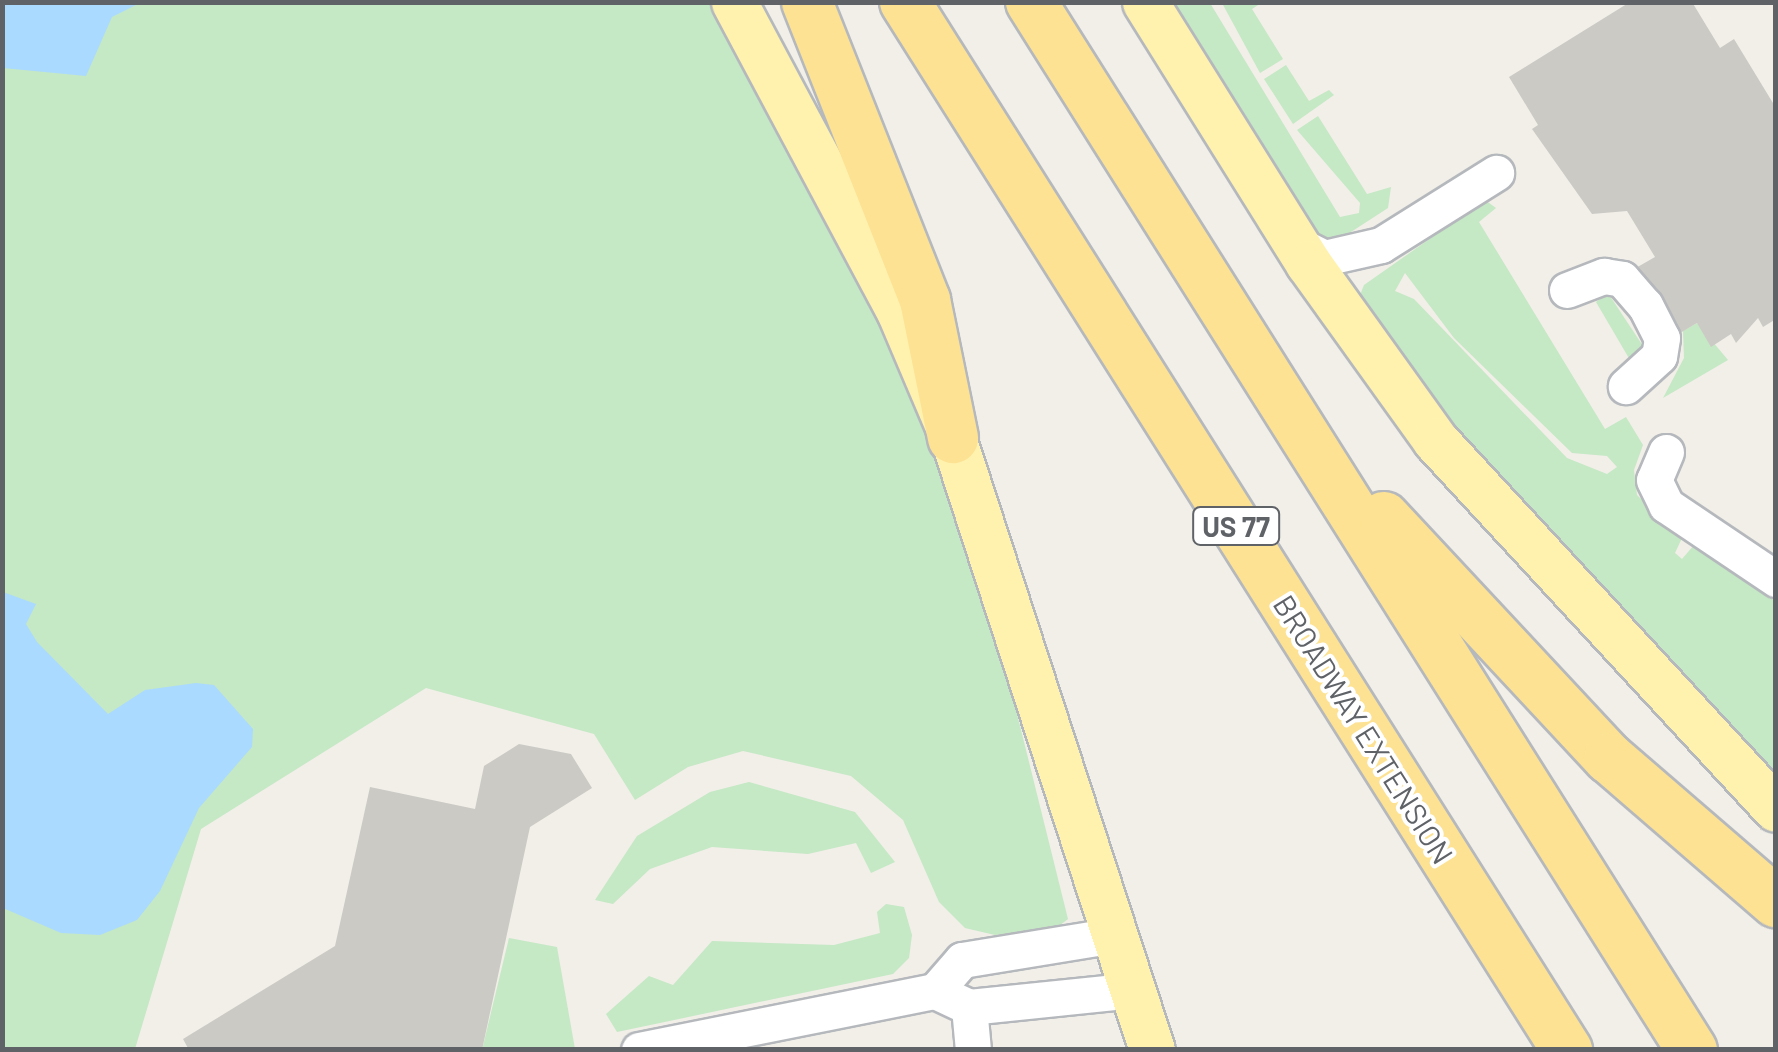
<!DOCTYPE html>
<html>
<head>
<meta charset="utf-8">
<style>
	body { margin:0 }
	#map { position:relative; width:1778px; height:1052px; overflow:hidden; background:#f1efe8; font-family:Barlow,sans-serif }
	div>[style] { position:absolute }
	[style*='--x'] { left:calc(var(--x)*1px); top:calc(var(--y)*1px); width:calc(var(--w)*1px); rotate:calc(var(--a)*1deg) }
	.green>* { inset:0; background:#c5e8c5 }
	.water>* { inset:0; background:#aadaff }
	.building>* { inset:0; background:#cccac5 }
	.roads { filter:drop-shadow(2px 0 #b5b8bc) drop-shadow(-2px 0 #b5b8bc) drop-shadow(0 2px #b5b8bc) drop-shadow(0 -2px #b5b8bc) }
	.minor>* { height:35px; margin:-17.5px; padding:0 17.5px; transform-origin:17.5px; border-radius:17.5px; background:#fff }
	.major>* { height:45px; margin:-22.5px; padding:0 22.5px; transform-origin:22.5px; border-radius:22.5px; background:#fff2af }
	.highway>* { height:50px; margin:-25px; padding:0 25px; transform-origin:25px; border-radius:25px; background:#fde293 }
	span { translate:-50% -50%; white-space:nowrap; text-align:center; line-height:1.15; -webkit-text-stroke:8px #fff; paint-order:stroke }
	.shield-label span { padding:2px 8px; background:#fff; border:2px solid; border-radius:8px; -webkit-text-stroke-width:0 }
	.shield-label { font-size:28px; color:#5f6368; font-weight:700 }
	.street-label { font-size:30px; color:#5f6368 }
	.frame { position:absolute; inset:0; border:5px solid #5f6368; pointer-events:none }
</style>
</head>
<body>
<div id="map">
	<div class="green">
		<div style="clip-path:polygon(2px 3px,712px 3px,885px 326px,944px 465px,992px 613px,1068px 919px,1055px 929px,995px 935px,965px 928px,939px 902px,903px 820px,851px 776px,743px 751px,688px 767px,635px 800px,594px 734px,426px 688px,201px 829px,135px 1049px,3px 1049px)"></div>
		<div style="clip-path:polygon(1167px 3px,1210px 3px,1340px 217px,1359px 213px,1360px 203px,1297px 130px,1318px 116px,1367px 194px,1391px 187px,1388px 208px,1334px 243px,1317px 239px)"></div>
		<div style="clip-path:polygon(1222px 3px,1261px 3px,1252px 9px,1283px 59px,1260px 73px)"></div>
		<div style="clip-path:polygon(1286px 65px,1309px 101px,1329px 90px,1334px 95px,1293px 124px,1264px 79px)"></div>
		<div style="clip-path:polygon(evenodd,1485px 200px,1496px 208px,1479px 222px,1605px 429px,1626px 417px,1643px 445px,1634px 470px,1637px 495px,1682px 538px,1675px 553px,1682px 559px,1694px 545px,1775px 601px,1775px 783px,1464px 448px,1358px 300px,1364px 285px,1485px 200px,1405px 273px,1454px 338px,1572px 453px,1607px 456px,1617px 467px,1607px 474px,1567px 458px,1414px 299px,1395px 291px,1405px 273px)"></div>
		<div style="clip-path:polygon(1608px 293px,1643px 346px,1630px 360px,1596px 302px)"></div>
		<div style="clip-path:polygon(1697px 323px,1728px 360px,1663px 398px,1684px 358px,1683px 331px)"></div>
		<div style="clip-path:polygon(749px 782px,855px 812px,895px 862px,871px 873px,856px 843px,808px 854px,712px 847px,650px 869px,613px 904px,595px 900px,637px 836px,710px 792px)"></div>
		<div style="clip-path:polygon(886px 904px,904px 907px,912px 935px,909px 958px,893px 974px,617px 1032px,606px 1014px,649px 976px,673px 985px,712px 941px,834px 945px,880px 933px,877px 912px)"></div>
		<div style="clip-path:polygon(509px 938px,557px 947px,575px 1049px,482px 1050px)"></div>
	</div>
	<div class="water">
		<div style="clip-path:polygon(3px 2px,140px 2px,140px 3px,112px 17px,86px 76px,3px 68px)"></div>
		<div style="clip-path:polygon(3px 592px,36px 604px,26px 624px,37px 642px,108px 714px,145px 690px,196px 683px,214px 685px,253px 729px,252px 747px,199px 808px,160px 891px,137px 920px,100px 935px,61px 933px,3px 908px)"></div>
	</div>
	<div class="building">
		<div style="clip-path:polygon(1630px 2px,1692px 2px,1720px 48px,1734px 39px,1776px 108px,1776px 319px,1763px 327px,1758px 318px,1736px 343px,1731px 334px,1711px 347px,1697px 323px,1675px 336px,1634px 269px,1655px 257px,1627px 211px,1592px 214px,1532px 129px,1538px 125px,1509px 77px)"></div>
		<div style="clip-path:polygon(519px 744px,571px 754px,592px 788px,530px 827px,482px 1050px,189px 1050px,183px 1039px,335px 946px,370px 787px,475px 809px,484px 766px)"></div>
	</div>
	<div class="roads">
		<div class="minor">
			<div style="--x:1297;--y:244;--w:30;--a:27"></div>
			<div style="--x:1324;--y:258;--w:58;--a:-12.8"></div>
			<div style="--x:1381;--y:245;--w:136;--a:-32.1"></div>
			<div style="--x:1567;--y:290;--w:40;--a:-21"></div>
			<div style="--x:1604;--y:276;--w:18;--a:9"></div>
			<div style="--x:1622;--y:279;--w:35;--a:49"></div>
			<div style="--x:1645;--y:305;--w:37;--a:63"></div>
			<div style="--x:1662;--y:338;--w:18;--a:99"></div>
			<div style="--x:1659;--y:356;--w:45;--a:137.7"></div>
			<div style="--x:1666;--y:452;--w:30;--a:113"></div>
			<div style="--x:1654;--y:480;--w:28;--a:64"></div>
			<div style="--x:1666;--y:505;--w:133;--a:33.9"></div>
			<div style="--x:1115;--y:935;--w:155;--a:170.7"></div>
			<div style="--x:962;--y:960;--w:41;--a:131.1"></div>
			<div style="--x:935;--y:991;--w:38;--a:25"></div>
			<div style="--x:969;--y:1007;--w:165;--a:-5.9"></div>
			<div style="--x:969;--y:1007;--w:43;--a:84.7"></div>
			<div style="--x:639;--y:1050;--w:302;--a:-11.3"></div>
		</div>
		<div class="major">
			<div style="--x:734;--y:2;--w:350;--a:61.9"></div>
			<div style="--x:899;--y:311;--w:138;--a:67"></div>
			<div style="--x:953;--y:438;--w:644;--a:71.99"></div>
			<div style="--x:1145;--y:2;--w:308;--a:58"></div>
			<div style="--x:1308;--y:263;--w:218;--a:54.3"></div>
			<div style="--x:1435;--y:440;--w:502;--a:47.26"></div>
		</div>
		<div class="highway">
			<div style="--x:807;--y:2;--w:321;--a:68.4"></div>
			<div style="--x:925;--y:300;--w:141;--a:78.5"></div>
			<div style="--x:905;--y:2;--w:1240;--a:57.72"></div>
			<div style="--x:1031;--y:2;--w:1239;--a:57.76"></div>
			<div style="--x:1384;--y:517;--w:330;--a:47"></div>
			<div style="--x:1609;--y:758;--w:221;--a:40.8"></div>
		</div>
	</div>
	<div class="shield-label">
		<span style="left:1236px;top:526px">US 77</span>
	</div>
	<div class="street-label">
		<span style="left:1364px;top:729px;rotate:58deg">BROADWAY EXTENSION</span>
	</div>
	<div class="frame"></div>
</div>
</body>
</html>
